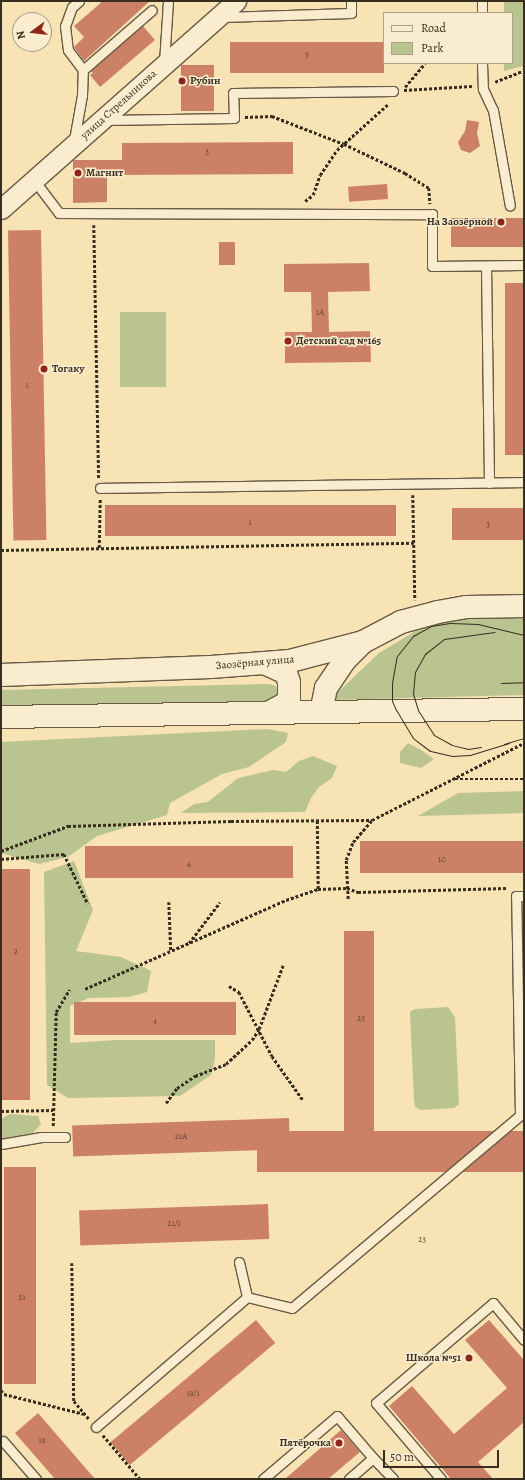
<!DOCTYPE html>
<html>
<head>
<meta charset="utf-8">
<style>
	body { margin:0 }
	#map { position:relative; width:525px; height:1480px; overflow:hidden; background:#f8e3b5; font-family:Alegreya,serif }
	div>[style] { position:absolute }
	[style*='--x'] { left:calc(var(--x)*1px); top:calc(var(--y)*1px); width:calc(var(--w)*1px); rotate:calc(var(--a)*1deg) }
	.green>* { inset:0; background:#bac490; transform-origin:0 0 }
	.building>* { inset:0; background:#cc8166; transform-origin:0 0 }
	.path>* { height:2.5px; margin-top:-1.25px; transform-origin:0; background:repeating-linear-gradient(90deg,#382e20 0 3px,transparent 0 5px) }
	.roads { filter:drop-shadow(1px 0 #685b45) drop-shadow(-1px 0 #685b45) drop-shadow(0 1px #685b45) drop-shadow(0 -1px #685b45) }
	.service>* { height:9px; margin:-4.5px; padding:0 4.5px; transform-origin:4.5px; border-radius:4.5px; background:#faedcf }
	.minor>* { height:19px; margin:-9.5px; padding:0 9.5px; transform-origin:9.5px; border-radius:9.5px; background:#faedcf }
	.secondary>* { height:22px; margin:-11px; padding:0 11px; transform-origin:11px; border-radius:11px; background:#faedcf }
	.tram>* { height:1px; margin:-0.5px; padding:0 0.5px; transform-origin:0.5px; border-radius:0.5px; background:#382e20 }
	.dots>* { width:11px; height:11px; translate:-50% -50%; box-sizing:border-box; border:2px solid #faedcf; border-radius:50% }
	span { translate:-50% -50%; white-space:nowrap; text-align:center; line-height:1.15; -webkit-text-stroke:3px #faedcf; paint-order:stroke }
	.number-label { font-size:9px; color:#5d4332 }
	.number-label span { -webkit-text-stroke-width:0 }
	.poi-label { font-size:11px; color:#382e20; font-weight:700 }
	.left { translate:0 -50%; text-align:left }
	.right { translate:-100% -50%; text-align:right }
	.street-label { font-size:11px; color:#382e20 }
	.frame { position:absolute; inset:0; border:2px solid #382e20; pointer-events:none }
	.legend { position:absolute; left:383px; top:12px; width:130px; height:52px; box-sizing:border-box; background:#faedcf; border:1px solid #aca189; margin:0; padding:5px 7px; list-style:none; font-size:12px; color:#382e20 }
	.legend li { display:flex; align-items:center; gap:8px; height:20px }
	.legend b { width:20px; border:1px solid #aca189 }
	.north { position:absolute; left:12px; top:12px; width:40px; height:40px; box-sizing:border-box; background:#faedcf; border:1px solid #aca189; border-radius:50%; rotate:255deg; font-size:11px; font-weight:700; line-height:16px; text-align:center; color:#382e20 }
	.north::after { content:''; display:block; margin:auto; width:14px; height:18px; background:#8f2418; clip-path:polygon(50% 0,100% 100%,50% 72%,0 100%) }
	.scale { position:absolute; left:383px; top:1450px; width:116px; height:18px; box-sizing:border-box; border:2px solid #382e20; border-top:0; padding-left:5px; font-size:12px; line-height:14px; white-space:nowrap; color:#382e20; -webkit-text-stroke:3px #faedcf; paint-order:stroke }
</style>
</head>
<body>
<div id="map">
	<div class="green">
		<div style="clip-path:polygon(504px 1px,524px 1px,524px 66px,504px 71px,504px 63px,512px 63px,512px 13px,504px 13px)"></div>
		<div style="left:120px;top:312px;width:46px;height:75px"></div>
		<div style="clip-path:polygon(524px 616px,524px 695px,336px 700px,336px 694px,379px 653px,427px 624px,465px 617px)"></div>
		<div style="clip-path:polygon(269px 684px,276px 686px,279px 695px,272px 702px,1px 706px,1px 690px)"></div>
		<div style="clip-path:polygon(268px 729px,288px 733px,286px 742px,249px 767px,222px 774px,170px 803px,167px 815px,97px 836px,68px 857px,39px 864px,1px 853px,1px 742px)"></div>
		<div style="clip-path:polygon(408px 743px,421px 750px,434px 759px,421px 768px,400px 763px,400px 752px)"></div>
		<div style="clip-path:polygon(313px 756px,337px 766px,332px 778px,319px 787px,311px 798px,305px 812px,181px 813px,194px 804px,208px 802px,238px 778px,273px 770px,286px 772px,299px 761px)"></div>
		<div style="clip-path:polygon(524px 791px,524px 813px,418px 816px,458px 793px)"></div>
		<div style="clip-path:polygon(74px 861px,93px 910px,76px 951px,121px 957px,151px 971px,147px 992px,129px 997px,89px 998px,70px 1006px,70px 1043px,116px 1040px,215px 1040px,215px 1059px,211px 1075px,180px 1096px,68px 1098px,47px 1085px,44px 872px)"></div>
		<div style="clip-path:polygon(448px 1007px,455px 1017px,459px 1104px,454px 1108px,421px 1110px,415px 1107px,414px 1100px,410px 1012px,415px 1009px)"></div>
		<div style="clip-path:polygon(10px 1114px,38px 1116px,41px 1124px,33px 1133px,1px 1140px,1px 1119px)"></div>
	</div>
	<div class="building">
		<div style="clip-path:polygon(103px 1px,150px 1px,84px 61px,74px 47px,84px 37px,74px 26px)"></div>
		<div style="clip-path:polygon(143px 26px,155px 40px,100px 87px,90px 75px,93px 73px,91px 71px)"></div>
		<div style="left:384px;top:42px;width:31px;height:154px;rotate:90deg"></div>
		<div style="left:181px;top:65px;width:33px;height:46px"></div>
		<div style="clip-path:polygon(467px 120px,479px 122px,477px 133px,480px 146px,470px 153px,461px 150px,458px 142px,465px 131px)"></div>
		<div style="clip-path:polygon(293px 142px,293px 174px,107px 175px,107px 202px,73px 203px,73px 160px,122px 160px,122px 143px)"></div>
		<div style="left:387px;top:184px;width:15px;height:39px;rotate:86deg"></div>
		<div style="left:524px;top:218px;width:29px;height:73px;rotate:90deg"></div>
		<div style="left:41px;top:230px;width:310px;height:33px;rotate:89deg"></div>
		<div style="left:235px;top:242px;width:23px;height:16px;rotate:90deg"></div>
		<div style="clip-path:polygon(369px 263px,370px 291px,328px 292px,329px 332px,370px 331px,371px 362px,285px 363px,285px 332px,312px 332px,311px 292px,284px 292px,284px 264px)"></div>
		<div style="left:505px;top:283px;width:19px;height:172px"></div>
		<div style="left:396px;top:505px;width:31px;height:291px;rotate:90deg"></div>
		<div style="left:524px;top:508px;width:32px;height:72px;rotate:90deg"></div>
		<div style="left:524px;top:841px;width:32px;height:164px;rotate:90deg"></div>
		<div style="left:293px;top:846px;width:32px;height:208px;rotate:90deg"></div>
		<div style="left:1px;top:869px;width:29px;height:231px"></div>
		<div style="left:344px;top:931px;width:30px;height:217px"></div>
		<div style="left:236px;top:1002px;width:33px;height:162px;rotate:90deg"></div>
		<div style="left:289px;top:1118px;width:31px;height:217px;rotate:88deg"></div>
		<div style="left:524px;top:1131px;width:41px;height:267px;rotate:90deg"></div>
		<div style="left:4px;top:1167px;width:32px;height:217px"></div>
		<div style="left:268px;top:1204px;width:35px;height:189px;rotate:88deg"></div>
		<div style="left:256px;top:1320px;width:30px;height:190px;rotate:50deg"></div>
		<div style="clip-path:polygon(489px 1320px,524px 1360px,524px 1422px,478px 1462px,493px 1479px,451px 1479px,389px 1406px,412px 1386px,454px 1434px,507px 1388px,465px 1340px)"></div>
		<div style="clip-path:polygon(38px 1413px,95px 1479px,55px 1479px,15px 1433px)"></div>
		<div style="clip-path:polygon(341px 1430px,360px 1452px,328px 1479px,285px 1479px)"></div>
	</div>
	<div class="path">
		<div style="--x:495;--y:82;--w:31;--a:-22"></div>
		<div style="--x:405;--y:87;--w:31;--a:-50"></div>
		<div style="--x:404;--y:90;--w:68;--a:-3.4"></div>
		<div style="--x:245;--y:117;--w:27;--a:-2"></div>
		<div style="--x:272;--y:116;--w:77;--a:21.3"></div>
		<div style="--x:344;--y:144;--w:68;--a:25.4"></div>
		<div style="--x:405;--y:173;--w:28;--a:32"></div>
		<div style="--x:429;--y:188;--w:16;--a:86"></div>
		<div style="--x:305;--y:201;--w:10;--a:-37"></div>
		<div style="--x:313;--y:195;--w:21;--a:-71"></div>
		<div style="--x:320;--y:175;--w:30;--a:-56"></div>
		<div style="--x:337;--y:150;--w:69;--a:-42"></div>
		<div style="--x:94;--y:225;--w:253;--a:88.9"></div>
		<div style="--x:413;--y:495;--w:105;--a:88.9"></div>
		<div style="--x:99;--y:548;--w:49;--a:-88.8"></div>
		<div style="--x:1;--y:550;--w:413;--a:-1"></div>
		<div style="--x:455;--y:779;--w:69;--a:0"></div>
		<div style="--x:1;--y:851;--w:72;--a:-20.5"></div>
		<div style="--x:68;--y:826;--w:163;--a:-1.8"></div>
		<div style="--x:231;--y:821;--w:141;--a:-0.4"></div>
		<div style="--x:372;--y:820;--w:170;--a:-26.9"></div>
		<div style="--x:1;--y:859;--w:63;--a:-4.5"></div>
		<div style="--x:64;--y:854;--w:55;--a:64.4"></div>
		<div style="--x:318;--y:889;--w:29;--a:-2"></div>
		<div style="--x:347;--y:888;--w:12;--a:20"></div>
		<div style="--x:358;--y:892;--w:149;--a:-1.5"></div>
		<div style="--x:348;--y:899;--w:39;--a:-93"></div>
		<div style="--x:346;--y:860;--w:19;--a:-69"></div>
		<div style="--x:353;--y:842;--w:28;--a:-49"></div>
		<div style="--x:169;--y:902;--w:49;--a:87.7"></div>
		<div style="--x:189;--y:943;--w:51;--a:-52.9"></div>
		<div style="--x:229;--y:986;--w:12;--a:31"></div>
		<div style="--x:239;--y:992;--w:72;--a:62.7"></div>
		<div style="--x:272;--y:1056;--w:54;--a:54.8"></div>
		<div style="--x:85;--y:989;--w:220;--a:-23.9"></div>
		<div style="--x:286;--y:900;--w:34;--a:-19"></div>
		<div style="--x:318;--y:889;--w:68;--a:-90.8"></div>
		<div style="--x:166;--y:1103;--w:19;--a:-54"></div>
		<div style="--x:177;--y:1088;--w:22;--a:-34"></div>
		<div style="--x:195;--y:1076;--w:33;--a:-21"></div>
		<div style="--x:226;--y:1064;--w:35;--a:-43"></div>
		<div style="--x:252;--y:1040;--w:13;--a:-58"></div>
		<div style="--x:259;--y:1029;--w:68;--a:-69.4"></div>
		<div style="--x:1;--y:1111;--w:52;--a:-1.1"></div>
		<div style="--x:53;--y:1126;--w:114;--a:-88.5"></div>
		<div style="--x:56;--y:1012;--w:26;--a:-59"></div>
		<div style="--x:72;--y:1263;--w:138;--a:89.2"></div>
		<div style="--x:74;--y:1401;--w:23;--a:50"></div>
		<div style="--x:1;--y:1390;--w:5;--a:53"></div>
		<div style="--x:4;--y:1394;--w:82;--a:14"></div>
		<div style="--x:103;--y:1435;--w:57;--a:49.9"></div>
	</div>
	<div class="roads">
		<div class="service">
			<div style="--x:79;--y:1;--w:9;--a:139"></div>
			<div style="--x:72;--y:7;--w:20;--a:110"></div>
			<div style="--x:65;--y:26;--w:24;--a:83"></div>
			<div style="--x:68;--y:50;--w:25;--a:53"></div>
			<div style="--x:482;--y:1;--w:12;--a:90"></div>
			<div style="--x:222;--y:17;--w:129;--a:-1.8"></div>
			<div style="--x:351;--y:13;--w:12;--a:-90"></div>
			<div style="--x:164;--y:63;--w:62;--a:-86.3"></div>
			<div style="--x:482;--y:63;--w:26;--a:88"></div>
			<div style="--x:483;--y:89;--w:23;--a:65"></div>
			<div style="--x:493;--y:110;--w:97;--a:80"></div>
			<div style="--x:104;--y:120;--w:130;--a:-0.9"></div>
			<div style="--x:234;--y:118;--w:25;--a:-92"></div>
			<div style="--x:233;--y:93;--w:160;--a:-0.7"></div>
			<div style="--x:74;--y:140;--w:46;--a:-79.9"></div>
			<div style="--x:82;--y:95;--w:25;--a:-88"></div>
			<div style="--x:83;--y:70;--w:91;--a:-41"></div>
			<div style="--x:34;--y:180;--w:41;--a:52.9"></div>
			<div style="--x:59;--y:213;--w:373;--a:0.2"></div>
			<div style="--x:432;--y:214;--w:52;--a:90"></div>
			<div style="--x:432;--y:266;--w:92;--a:-0.6"></div>
			<div style="--x:486;--y:266;--w:217;--a:89.2"></div>
			<div style="--x:100;--y:488;--w:424;--a:-0.8"></div>
			<div style="--x:1;--y:1144;--w:41;--a:-9.9"></div>
			<div style="--x:41;--y:1137;--w:24;--a:0"></div>
			<div style="--x:239;--y:1262;--w:36;--a:77"></div>
			<div style="--x:247;--y:1297;--w:46;--a:13.7"></div>
			<div style="--x:292;--y:1308;--w:299;--a:-40.2"></div>
			<div style="--x:520;--y:1115;--w:219;--a:-91"></div>
			<div style="--x:516;--y:896;--w:8;--a:0"></div>
			<div style="--x:96;--y:1427;--w:199;--a:-40.7"></div>
			<div style="--x:3;--y:1441;--w:50;--a:49"></div>
			<div style="--x:373;--y:1458;--w:29;--a:46"></div>
			<div style="--x:263;--y:1479;--w:97;--a:-40.4"></div>
			<div style="--x:337;--y:1416;--w:55;--a:49.4"></div>
			<div style="--x:373;--y:1458;--w:32;--a:139"></div>
			<div style="--x:441;--y:1479;--w:100;--a:-130.5"></div>
			<div style="--x:376;--y:1403;--w:154;--a:-40.5"></div>
			<div style="--x:493;--y:1303;--w:48;--a:50"></div>
		</div>
		<div class="minor">
			<div style="--x:1;--y:209;--w:314;--a:-41.5"></div>
		</div>
		<div class="secondary">
			<div style="--x:266;--y:664;--w:22;--a:24"></div>
			<div style="--x:286;--y:673;--w:9;--a:72"></div>
			<div style="--x:289;--y:682;--w:17;--a:90"></div>
			<div style="--x:289;--y:699;--w:6;--a:129"></div>
			<div style="--x:285;--y:704;--w:17;--a:152"></div>
			<div style="--x:1;--y:675;--w:210;--a:-2.2"></div>
			<div style="--x:211;--y:667;--w:79;--a:-4.3"></div>
			<div style="--x:290;--y:661;--w:75;--a:-14.6"></div>
			<div style="--x:363;--y:642;--w:43;--a:-27.8"></div>
			<div style="--x:401;--y:622;--w:38;--a:-15"></div>
			<div style="--x:438;--y:612;--w:28;--a:-10"></div>
			<div style="--x:466;--y:607;--w:58;--a:-1"></div>
			<div style="--x:325;--y:712;--w:9;--a:-103"></div>
			<div style="--x:323;--y:703;--w:15;--a:-79"></div>
			<div style="--x:326;--y:688;--w:34;--a:-56"></div>
			<div style="--x:345;--y:660;--w:25;--a:-45"></div>
			<div style="--x:1;--y:717;--w:523;--a:-0.88"></div>
		</div>
	</div>
	<div class="tram">
		<div style="--x:501;--y:683;--w:23;--a:-2"></div>
		<div style="--x:509;--y:743;--w:41;--a:162.9"></div>
		<div style="--x:470;--y:755;--w:18;--a:177"></div>
		<div style="--x:452;--y:756;--w:23;--a:-167"></div>
		<div style="--x:430;--y:751;--w:21;--a:-143"></div>
		<div style="--x:413;--y:738;--w:33;--a:-121"></div>
		<div style="--x:396;--y:710;--w:10;--a:-114"></div>
		<div style="--x:392;--y:701;--w:18;--a:-90"></div>
		<div style="--x:392;--y:683;--w:27;--a:-80"></div>
		<div style="--x:397;--y:656;--w:26;--a:-51"></div>
		<div style="--x:413;--y:636;--w:21;--a:-29"></div>
		<div style="--x:431;--y:626;--w:19;--a:-9"></div>
		<div style="--x:450;--y:623;--w:28;--a:2"></div>
		<div style="--x:478;--y:624;--w:47;--a:13.4"></div>
		<div style="--x:504;--y:744;--w:21;--a:-17"></div>
		<div style="--x:481;--y:747;--w:13;--a:171"></div>
		<div style="--x:468;--y:749;--w:16;--a:-166"></div>
		<div style="--x:452;--y:745;--w:21;--a:-151"></div>
		<div style="--x:434;--y:735;--w:30;--a:-123"></div>
		<div style="--x:418;--y:710;--w:17;--a:-107"></div>
		<div style="--x:413;--y:694;--w:22;--a:-85"></div>
		<div style="--x:415;--y:672;--w:21;--a:-61"></div>
		<div style="--x:425;--y:654;--w:24;--a:-38"></div>
		<div style="--x:444;--y:639;--w:51;--a:-7.8"></div>
	</div>
	<div class="dots">
		<div style="left:182px;top:81px;background:#8f2418"></div>
		<div style="left:78px;top:173px;background:#8f2418"></div>
		<div style="left:501px;top:222px;background:#8f2418"></div>
		<div style="left:288px;top:341px;background:#8f2418"></div>
		<div style="left:44px;top:369px;background:#8f2418"></div>
		<div style="left:469px;top:1358px;background:#8f2418"></div>
		<div style="left:339px;top:1443px;background:#8f2418"></div>
	</div>
	<div class="number-label">
		<span style="left:307px;top:54px">5</span>
		<span style="left:207px;top:151px">3</span>
		<span style="left:320px;top:312px">1А</span>
		<span style="left:27px;top:385px">1</span>
		<span style="left:250px;top:522px">1</span>
		<span style="left:488px;top:524px">3</span>
		<span style="left:442px;top:859px">10</span>
		<span style="left:189px;top:864px">6</span>
		<span style="left:16px;top:951px">2</span>
		<span style="left:361px;top:1018px">25</span>
		<span style="left:155px;top:1020px">4</span>
		<span style="left:181px;top:1136px">21А</span>
		<span style="left:174px;top:1223px">21/1</span>
		<span style="left:422px;top:1239px">23</span>
		<span style="left:22px;top:1297px">21</span>
		<span style="left:193px;top:1393px">19/1</span>
		<span style="left:42px;top:1440px">19</span>
	</div>
	<div class="poi-label">
		<span class="left" style="left:190px;top:81px">Рубин</span>
		<span class="left" style="left:86px;top:173px">Магнит</span>
		<span class="right" style="left:493px;top:222px">На Заозёрной</span>
		<span class="left" style="left:296px;top:341px">Детский сад №165</span>
		<span class="left" style="left:52px;top:369px">Тогаку</span>
		<span class="right" style="left:461px;top:1358px">Школа №51</span>
		<span class="right" style="left:331px;top:1443px">Пятёрочка</span>
	</div>
	<div class="street-label">
		<span style="left:119px;top:105px;rotate:-42deg">улица Стрельникова</span>
		<span style="left:255px;top:663px;rotate:-5deg">Заозёрная улица</span>
	</div>
	<div class="frame"></div>
	<ul class="legend">
	<li><b style="height:5px;background:#faedcf"></b>Road</li>
	<li><b style="height:11px;background:#bac490"></b>Park</li>
	</ul>
	<div class="north">N</div>
	<div class="scale">50 m</div>
</div>
</body>
</html>
